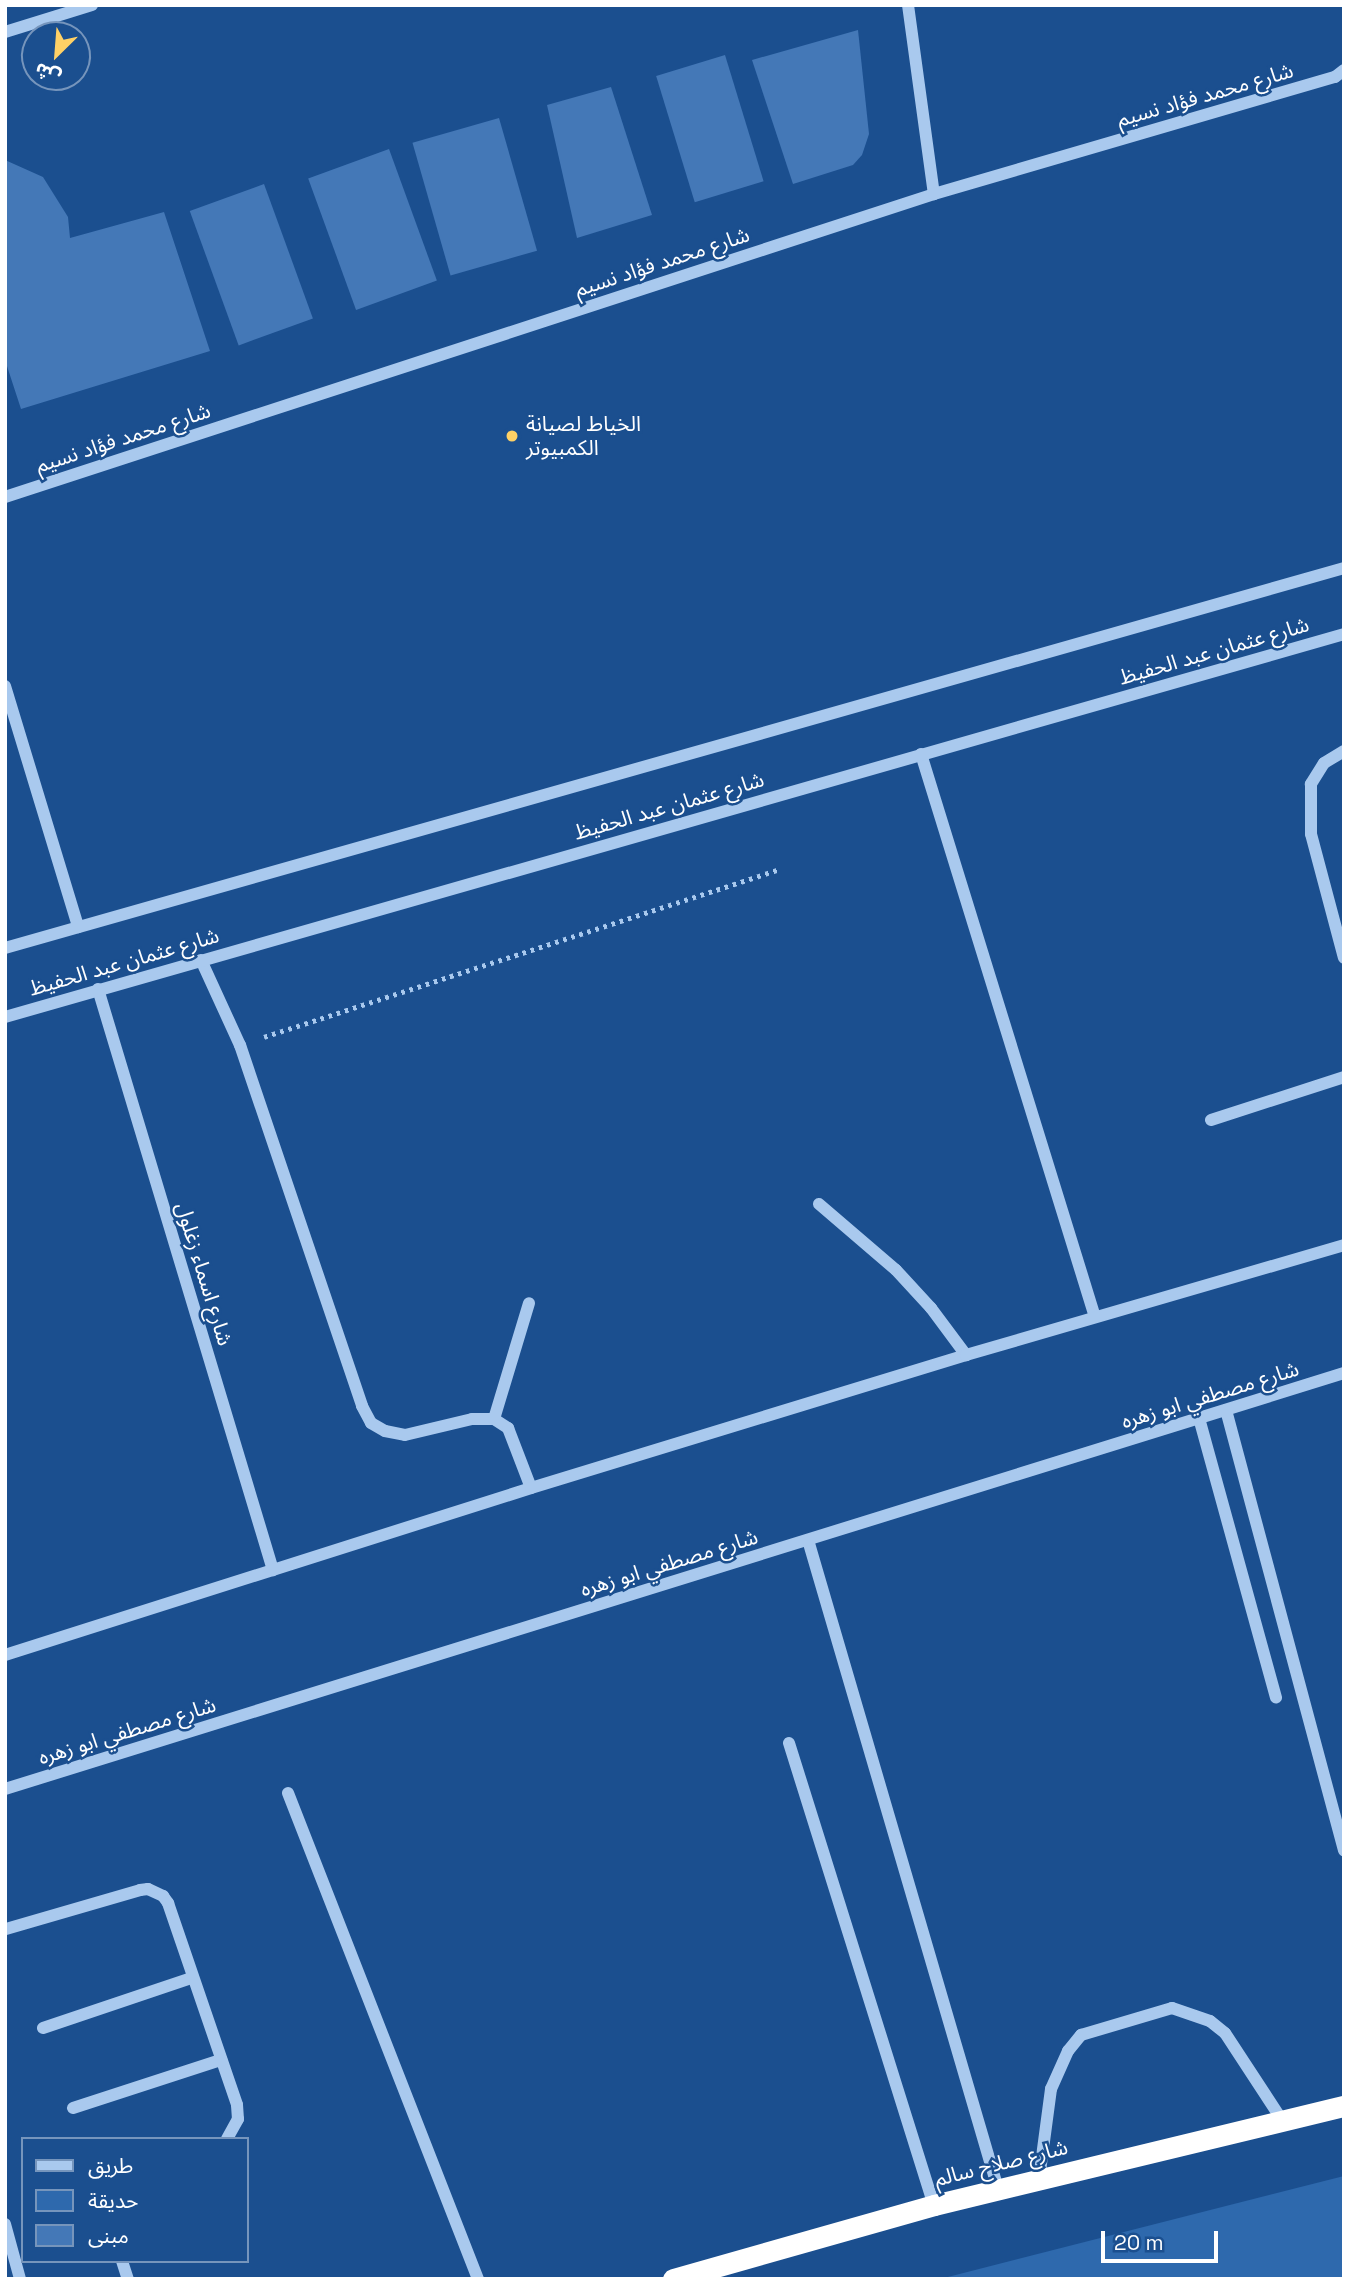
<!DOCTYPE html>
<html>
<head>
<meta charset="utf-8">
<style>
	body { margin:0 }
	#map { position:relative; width:1349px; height:2284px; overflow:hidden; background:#1b4f8f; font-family:"Space Grotesk","Noto Sans Arabic",sans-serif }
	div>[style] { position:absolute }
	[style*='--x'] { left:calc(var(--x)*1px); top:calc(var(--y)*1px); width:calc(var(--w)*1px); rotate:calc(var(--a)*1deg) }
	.green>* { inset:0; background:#2e69ad }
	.building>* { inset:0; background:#4478b7; transform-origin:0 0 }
	.path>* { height:4.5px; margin-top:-2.25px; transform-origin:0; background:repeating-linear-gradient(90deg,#a9c9ee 0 3.5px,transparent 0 8.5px) }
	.minor>* { height:12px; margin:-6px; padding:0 6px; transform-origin:6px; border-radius:6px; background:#a9c9ee }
	.highway>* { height:21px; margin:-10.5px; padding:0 10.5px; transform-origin:10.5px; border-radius:10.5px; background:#fff }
	.dots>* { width:19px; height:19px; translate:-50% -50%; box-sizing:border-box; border:4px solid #1b4f8f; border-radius:50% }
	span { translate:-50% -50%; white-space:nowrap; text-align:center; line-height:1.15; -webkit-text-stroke:5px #1b4f8f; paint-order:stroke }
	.street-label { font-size:21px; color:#fff }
	.poi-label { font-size:21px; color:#fff }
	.left { translate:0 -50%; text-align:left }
	.frame { position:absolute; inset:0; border:7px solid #fff; pointer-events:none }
	.legend { position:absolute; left:21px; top:2137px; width:228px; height:126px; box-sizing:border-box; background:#1b4f8f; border:2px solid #7695bc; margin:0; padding:9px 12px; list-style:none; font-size:21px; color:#fff }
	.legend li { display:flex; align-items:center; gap:14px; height:35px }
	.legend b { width:35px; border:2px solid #7695bc }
	.north { position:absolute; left:21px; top:21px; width:70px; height:70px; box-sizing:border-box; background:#1b4f8f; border:2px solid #7695bc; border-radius:50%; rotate:205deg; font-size:19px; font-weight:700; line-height:28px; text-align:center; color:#fff }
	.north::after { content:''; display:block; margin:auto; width:24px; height:32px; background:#ffd166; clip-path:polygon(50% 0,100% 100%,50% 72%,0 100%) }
	.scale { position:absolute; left:1101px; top:2231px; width:117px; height:32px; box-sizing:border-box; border:4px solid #fff; border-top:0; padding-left:9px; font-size:21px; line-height:24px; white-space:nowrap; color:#fff; -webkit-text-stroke:5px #1b4f8f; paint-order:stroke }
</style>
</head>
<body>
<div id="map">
	<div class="green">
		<div style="clip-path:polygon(1344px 2176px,1344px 2278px,940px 2279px)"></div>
	</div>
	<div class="building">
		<div style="clip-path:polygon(858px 30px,869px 134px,862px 155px,853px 165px,793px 184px,752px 60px)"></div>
		<div style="left:725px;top:55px;width:132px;height:72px;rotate:73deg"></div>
		<div style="clip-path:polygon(611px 87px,652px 215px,577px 238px,547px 105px)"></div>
		<div style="left:499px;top:118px;width:138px;height:90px;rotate:74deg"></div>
		<div style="left:389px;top:149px;width:140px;height:86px;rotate:70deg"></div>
		<div style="clip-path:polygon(5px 160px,43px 177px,68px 217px,70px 238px,164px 212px,210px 351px,21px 409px,5px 360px)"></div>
		<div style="left:264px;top:184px;width:143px;height:79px;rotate:70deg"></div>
	</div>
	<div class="path">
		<div style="--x:264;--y:1037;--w:543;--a:-18.03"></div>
	</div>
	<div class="minor">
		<div style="--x:908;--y:5;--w:191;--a:82.2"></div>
		<div style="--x:5;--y:32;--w:91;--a:-17.2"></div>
		<div style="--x:5;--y:497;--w:977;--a:-18.06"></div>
		<div style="--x:934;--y:194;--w:418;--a:-16.3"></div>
		<div style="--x:1335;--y:77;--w:11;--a:-38"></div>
		<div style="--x:5;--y:686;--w:252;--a:73.1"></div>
		<div style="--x:1344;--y:751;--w:23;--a:149"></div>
		<div style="--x:1324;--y:763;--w:25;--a:122"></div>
		<div style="--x:1311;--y:784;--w:50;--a:90"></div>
		<div style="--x:1311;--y:834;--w:128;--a:75.1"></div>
		<div style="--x:921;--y:754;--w:589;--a:72.83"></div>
		<div style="--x:5;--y:948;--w:1392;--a:-15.84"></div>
		<div style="--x:201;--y:960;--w:94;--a:65.4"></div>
		<div style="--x:240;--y:1045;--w:381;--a:71.3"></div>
		<div style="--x:362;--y:1406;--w:19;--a:62"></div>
		<div style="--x:371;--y:1423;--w:16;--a:30"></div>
		<div style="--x:385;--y:1431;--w:20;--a:11"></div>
		<div style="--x:405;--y:1435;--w:69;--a:-13.4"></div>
		<div style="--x:472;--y:1419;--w:22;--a:0"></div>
		<div style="--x:494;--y:1419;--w:17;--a:33"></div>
		<div style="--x:508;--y:1428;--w:64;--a:69"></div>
		<div style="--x:98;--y:989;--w:607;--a:73.24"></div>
		<div style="--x:5;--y:1017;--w:1393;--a:-15.96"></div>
		<div style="--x:1211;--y:1120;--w:140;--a:-17.9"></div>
		<div style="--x:819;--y:1204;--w:101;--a:40.6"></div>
		<div style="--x:896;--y:1270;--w:52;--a:47.4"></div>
		<div style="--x:931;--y:1308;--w:59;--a:53.3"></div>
		<div style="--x:1226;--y:1410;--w:456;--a:75"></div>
		<div style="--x:1199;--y:1418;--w:290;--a:74.6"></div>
		<div style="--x:494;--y:1419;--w:121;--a:-73.2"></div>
		<div style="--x:808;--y:1540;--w:676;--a:73.68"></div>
		<div style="--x:5;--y:1655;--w:552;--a:-17.61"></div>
		<div style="--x:531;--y:1488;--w:455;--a:-17"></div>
		<div style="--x:966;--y:1355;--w:394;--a:-16.2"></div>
		<div style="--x:789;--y:1743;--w:484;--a:72.6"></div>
		<div style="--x:5;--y:1789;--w:1402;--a:-17.26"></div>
		<div style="--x:288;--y:1793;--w:522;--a:68.65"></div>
		<div style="--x:6;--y:1929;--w:140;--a:-16.2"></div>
		<div style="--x:140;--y:1890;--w:8;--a:-7"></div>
		<div style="--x:148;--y:1889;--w:17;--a:25"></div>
		<div style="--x:163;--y:1896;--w:9;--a:54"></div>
		<div style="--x:168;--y:1903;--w:213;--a:71.1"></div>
		<div style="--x:237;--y:2105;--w:14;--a:86"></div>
		<div style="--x:238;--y:2119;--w:23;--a:119"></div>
		<div style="--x:43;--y:2028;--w:157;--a:-18.6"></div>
		<div style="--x:73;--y:2108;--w:156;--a:-18"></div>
		<div style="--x:1039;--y:2179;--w:91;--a:-82.4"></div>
		<div style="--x:1051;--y:2089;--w:42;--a:-65.9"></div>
		<div style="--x:1068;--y:2051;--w:21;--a:-51"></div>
		<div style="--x:1081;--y:2035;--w:95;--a:-16.5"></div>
		<div style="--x:1172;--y:2008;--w:40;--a:18.9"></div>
		<div style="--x:1210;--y:2021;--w:19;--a:39"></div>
		<div style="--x:1225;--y:2033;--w:104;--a:56.8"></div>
		<div style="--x:5;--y:2224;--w:57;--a:74.7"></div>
		<div style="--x:122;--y:2261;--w:19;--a:72"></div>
	</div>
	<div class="highway">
		<div style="--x:673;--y:2279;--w:271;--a:-15.8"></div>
		<div style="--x:934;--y:2205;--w:422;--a:-13.6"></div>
	</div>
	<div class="dots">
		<div style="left:512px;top:436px;background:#ffd166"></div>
	</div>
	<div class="street-label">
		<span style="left:1205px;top:95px;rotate:-16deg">شارع محمد فؤاد نسيم</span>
		<span style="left:662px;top:262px;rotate:-18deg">شارع محمد فؤاد نسيم</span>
		<span style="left:123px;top:438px;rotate:-18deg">شارع محمد فؤاد نسيم</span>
		<span style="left:1214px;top:651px;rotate:-16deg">شارع عثمان عبد الحفيظ</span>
		<span style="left:669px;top:806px;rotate:-16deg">شارع عثمان عبد الحفيظ</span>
		<span style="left:124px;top:962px;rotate:-16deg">شارع عثمان عبد الحفيظ</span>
		<span style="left:204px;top:1274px;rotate:73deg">شارع اسماء زغلول</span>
		<span style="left:1210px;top:1395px;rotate:-17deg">شارع مصطفي ابو زهره</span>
		<span style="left:669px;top:1563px;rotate:-17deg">شارع مصطفي ابو زهره</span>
		<span style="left:127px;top:1731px;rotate:-17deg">شارع مصطفي ابو زهره</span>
		<span style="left:1001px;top:2163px;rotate:-14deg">شارع صلاح سالم</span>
	</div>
	<div class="poi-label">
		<span class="left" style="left:526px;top:436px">الخياط لصيانة<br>الكمبيوتر</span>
	</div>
	<div class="frame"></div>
	<ul class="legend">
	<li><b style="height:9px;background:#a9c9ee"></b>طريق</li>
	<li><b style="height:19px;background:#2e69ad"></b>حديقة</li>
	<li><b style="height:19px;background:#4478b7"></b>مبنى</li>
	</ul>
	<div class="north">ش</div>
	<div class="scale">20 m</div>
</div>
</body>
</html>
